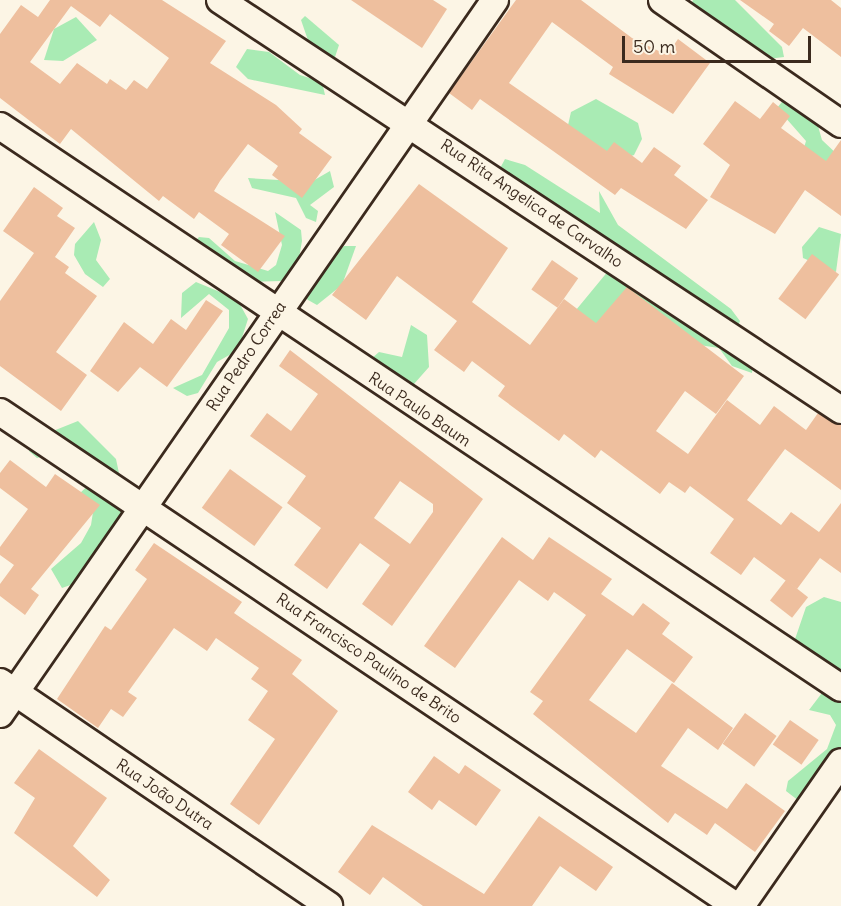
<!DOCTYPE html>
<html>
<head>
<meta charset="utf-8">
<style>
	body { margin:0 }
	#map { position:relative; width:841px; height:906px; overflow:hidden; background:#fcf5e5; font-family:Delius,sans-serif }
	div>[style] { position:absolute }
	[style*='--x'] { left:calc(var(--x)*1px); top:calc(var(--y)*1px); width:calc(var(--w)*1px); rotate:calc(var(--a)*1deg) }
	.green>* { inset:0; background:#a9ebb4 }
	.building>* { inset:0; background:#eebf9e; transform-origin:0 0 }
	.roads { filter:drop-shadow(2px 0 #3b2a1e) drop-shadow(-2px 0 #3b2a1e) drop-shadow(0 2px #3b2a1e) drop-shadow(0 -2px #3b2a1e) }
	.minor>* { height:26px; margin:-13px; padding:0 13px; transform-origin:13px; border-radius:13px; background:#fcf5e5 }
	span { translate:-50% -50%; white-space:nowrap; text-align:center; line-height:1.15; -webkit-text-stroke:4.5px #fcf5e5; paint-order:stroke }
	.street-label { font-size:16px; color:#3b2a1e }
	.scale { position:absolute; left:622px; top:36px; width:189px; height:27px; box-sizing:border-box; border:3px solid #3b2a1e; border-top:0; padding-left:8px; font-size:18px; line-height:21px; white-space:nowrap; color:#3b2a1e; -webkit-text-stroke:4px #fcf5e5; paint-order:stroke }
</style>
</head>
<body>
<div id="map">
	<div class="green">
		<div style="clip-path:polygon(693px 0,735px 0,782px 47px,784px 57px,760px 60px,689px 9px)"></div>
		<div style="clip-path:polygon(305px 16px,339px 45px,334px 60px,310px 46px,301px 20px)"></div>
		<div style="clip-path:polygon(76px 17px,97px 40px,63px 61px,44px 60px,54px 29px)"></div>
		<div style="clip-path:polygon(247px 49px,269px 52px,300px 75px,322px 82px,325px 95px,248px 79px,236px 67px)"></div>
		<div style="clip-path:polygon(786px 97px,814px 112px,822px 140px,840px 157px,830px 174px,799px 164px,806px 141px,777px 108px)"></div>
		<div style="clip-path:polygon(596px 99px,638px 123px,642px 139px,634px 155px,614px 162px,566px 134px,571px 112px)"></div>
		<div style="clip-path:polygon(505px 159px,525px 165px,600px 213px,599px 191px,618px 225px,731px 309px,740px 321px,736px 331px,753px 361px,752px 373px,732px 366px,719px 348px,599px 330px,576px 310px,609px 270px,497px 174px)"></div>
		<div style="clip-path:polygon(330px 171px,334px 187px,310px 205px,318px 211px,316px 222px,306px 218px,296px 198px,252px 188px,248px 178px,311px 182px)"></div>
		<div style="clip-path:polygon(275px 212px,301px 230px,302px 241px,297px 269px,281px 281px,247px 282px,192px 245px,199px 237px,209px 238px,235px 261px,268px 271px,276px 265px,282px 245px)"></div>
		<div style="clip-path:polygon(94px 222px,101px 240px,96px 260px,110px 279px,103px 287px,85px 274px,74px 255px,75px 244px)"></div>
		<div style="clip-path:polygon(819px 227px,841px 234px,836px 272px,803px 258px,802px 247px)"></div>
		<div style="clip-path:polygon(344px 246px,356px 246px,342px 285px,317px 305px,308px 300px,300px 291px)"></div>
		<div style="clip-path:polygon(196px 282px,237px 299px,248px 319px,238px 350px,217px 362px,198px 393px,187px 396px,173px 388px,202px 375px,229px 328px,229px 310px,209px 294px,181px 318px,182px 293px)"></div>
		<div style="clip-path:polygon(411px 325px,427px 335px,429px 367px,414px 384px,403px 385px,371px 359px,379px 352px,402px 357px)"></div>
		<div style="clip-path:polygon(78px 421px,116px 459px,128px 516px,76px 583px,62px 588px,51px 569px,81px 543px,91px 525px,93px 512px,79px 494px,95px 479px,49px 455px,37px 458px,29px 451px,43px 435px)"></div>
		<div style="clip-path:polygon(824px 597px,841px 602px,841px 757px,799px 801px,786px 791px,788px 781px,827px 749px,836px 725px,830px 715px,809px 710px,828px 685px,793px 645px,806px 607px)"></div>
	</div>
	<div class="building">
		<div style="clip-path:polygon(evenodd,50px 0,162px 0,226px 41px,210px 63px,276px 105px,302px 129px,299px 133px,332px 157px,302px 198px,272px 175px,278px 166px,248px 144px,220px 181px,214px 191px,285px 236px,258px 272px,221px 245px,229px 234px,199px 212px,194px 219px,163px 196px,159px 201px,71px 129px,60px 144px,0 98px,0 34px,21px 5px,38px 17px,50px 0,71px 6px,100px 27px,110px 14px,169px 58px,147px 89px,134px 80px,126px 90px,110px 79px,107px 84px,77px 63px,60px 84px,30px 62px,71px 6px)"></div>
		<div style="clip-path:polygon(351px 0,433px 0,447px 9px,422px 48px)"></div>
		<div style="clip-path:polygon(516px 0,581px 0,632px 38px,667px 55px,678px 39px,710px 63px,673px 114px,609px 74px,613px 67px,552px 22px,509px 83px,607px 151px,614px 142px,642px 163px,654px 147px,681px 166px,674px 175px,708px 200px,686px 229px,621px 188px,615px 195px,480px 99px,472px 110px,449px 93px)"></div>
		<div style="clip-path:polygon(740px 0,831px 0,841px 8px,841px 57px,803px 28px,789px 46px,769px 31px,774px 24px)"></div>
		<div style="clip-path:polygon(735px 101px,760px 119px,773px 102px,790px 116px,781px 128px,826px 161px,841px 140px,841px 216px,805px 190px,775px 234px,710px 197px,730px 165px,703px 144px)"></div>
		<div style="clip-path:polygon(419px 184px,508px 248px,472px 302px,530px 345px,564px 299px,596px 323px,627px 287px,744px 376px,716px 414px,685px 391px,656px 431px,688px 454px,727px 400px,760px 425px,774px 406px,806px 430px,818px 413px,841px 425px,841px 490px,785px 449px,747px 500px,781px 525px,791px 512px,819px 532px,841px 503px,841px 573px,820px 558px,797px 589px,754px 557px,741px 575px,710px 553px,734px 519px,690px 486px,685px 493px,669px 482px,660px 494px,601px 450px,595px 458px,564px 434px,559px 441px,498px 396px,505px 386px,472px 361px,464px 372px,434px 350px,457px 321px,397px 276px,366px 320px,332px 295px)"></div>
		<div style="clip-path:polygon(34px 187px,63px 208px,57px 216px,75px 228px,55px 257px,69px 267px,65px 273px,97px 296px,56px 352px,87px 375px,61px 411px,0 366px,0 301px,34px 253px,3px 231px)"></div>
		<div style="left:812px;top:254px;width:34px;height:56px;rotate:37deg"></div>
		<div style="left:552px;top:260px;width:32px;height:36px;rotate:35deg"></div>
		<div style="clip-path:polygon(206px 300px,223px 311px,167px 387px,140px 367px,118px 392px,90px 371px,124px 322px,153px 344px,171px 319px,186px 330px)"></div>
		<div style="clip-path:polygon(evenodd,290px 350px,483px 499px,392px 626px,362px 604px,390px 565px,360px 543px,327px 589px,294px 565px,321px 528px,287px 503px,306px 476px,250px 436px,267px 413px,291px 431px,318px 394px,279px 366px,290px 350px,400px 481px,433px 504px,433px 512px,410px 544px,374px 518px,400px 481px)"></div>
		<div style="clip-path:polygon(10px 460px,46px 487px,55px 474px,100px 505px,31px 589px,39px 595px,25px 615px,0 596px,0 584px,14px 565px,0 555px,0 547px,28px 509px,0 488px,0 473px)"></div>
		<div style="left:230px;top:469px;width:65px;height:48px;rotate:36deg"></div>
		<div style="clip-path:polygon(502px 537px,533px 560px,549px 537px,612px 579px,601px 594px,633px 616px,643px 603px,670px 623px,662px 634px,693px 657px,674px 683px,627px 649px,589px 700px,636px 733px,672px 683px,733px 728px,718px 750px,688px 728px,661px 766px,727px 809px,746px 783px,785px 811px,755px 852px,715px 823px,707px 835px,675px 813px,668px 823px,533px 714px,543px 701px,530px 692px,586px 615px,554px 592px,548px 601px,519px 580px,455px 668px,424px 646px)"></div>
		<div style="clip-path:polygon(154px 543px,242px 602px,234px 613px,302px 660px,292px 674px,338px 711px,259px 825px,230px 804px,275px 739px,248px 720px,268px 691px,251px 679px,259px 668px,216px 638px,207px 651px,174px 628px,128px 692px,137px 698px,123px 717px,111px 709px,98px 728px,57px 699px,105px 626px,111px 630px,147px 579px,135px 570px)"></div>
		<div style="left:786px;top:580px;width:28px;height:26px;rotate:38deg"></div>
		<div style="left:745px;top:713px;width:39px;height:38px;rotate:36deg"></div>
		<div style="left:790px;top:720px;width:35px;height:30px;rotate:35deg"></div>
		<div style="clip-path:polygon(39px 749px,107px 798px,73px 846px,110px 880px,97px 897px,14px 833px,35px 798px,14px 783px)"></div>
		<div style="clip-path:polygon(434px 756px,459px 774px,465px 765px,501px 790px,476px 826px,439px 800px,432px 810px,408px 792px)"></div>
		<div style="clip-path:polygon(539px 816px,613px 867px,596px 891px,560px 866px,532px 906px,423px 906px,383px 877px,370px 895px,338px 872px,372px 825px,484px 894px)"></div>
	</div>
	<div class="roads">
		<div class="minor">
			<div style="--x:220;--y:0;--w:744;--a:33.43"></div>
			<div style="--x:662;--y:0;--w:218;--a:34.7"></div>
			<div style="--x:0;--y:126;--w:1011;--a:33.75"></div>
			<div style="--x:0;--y:412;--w:886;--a:33.87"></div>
			<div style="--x:0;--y:682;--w:398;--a:34.2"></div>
			<div style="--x:0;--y:714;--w:869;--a:-55.27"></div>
			<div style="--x:741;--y:906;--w:175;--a:-55.2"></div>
		</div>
	</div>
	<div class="street-label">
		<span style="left:532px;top:203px;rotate:34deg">Rua Rita Angelica de Carvalho</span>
		<span style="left:246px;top:356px;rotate:-56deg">Rua Pedro Correa</span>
		<span style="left:420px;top:409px;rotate:34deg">Rua Paulo Baum</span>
		<span style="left:369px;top:658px;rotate:34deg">Rua Francisco Paulino de Brito</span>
		<span style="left:165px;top:794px;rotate:34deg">Rua João Dutra</span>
	</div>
	<div class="scale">50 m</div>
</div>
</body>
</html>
